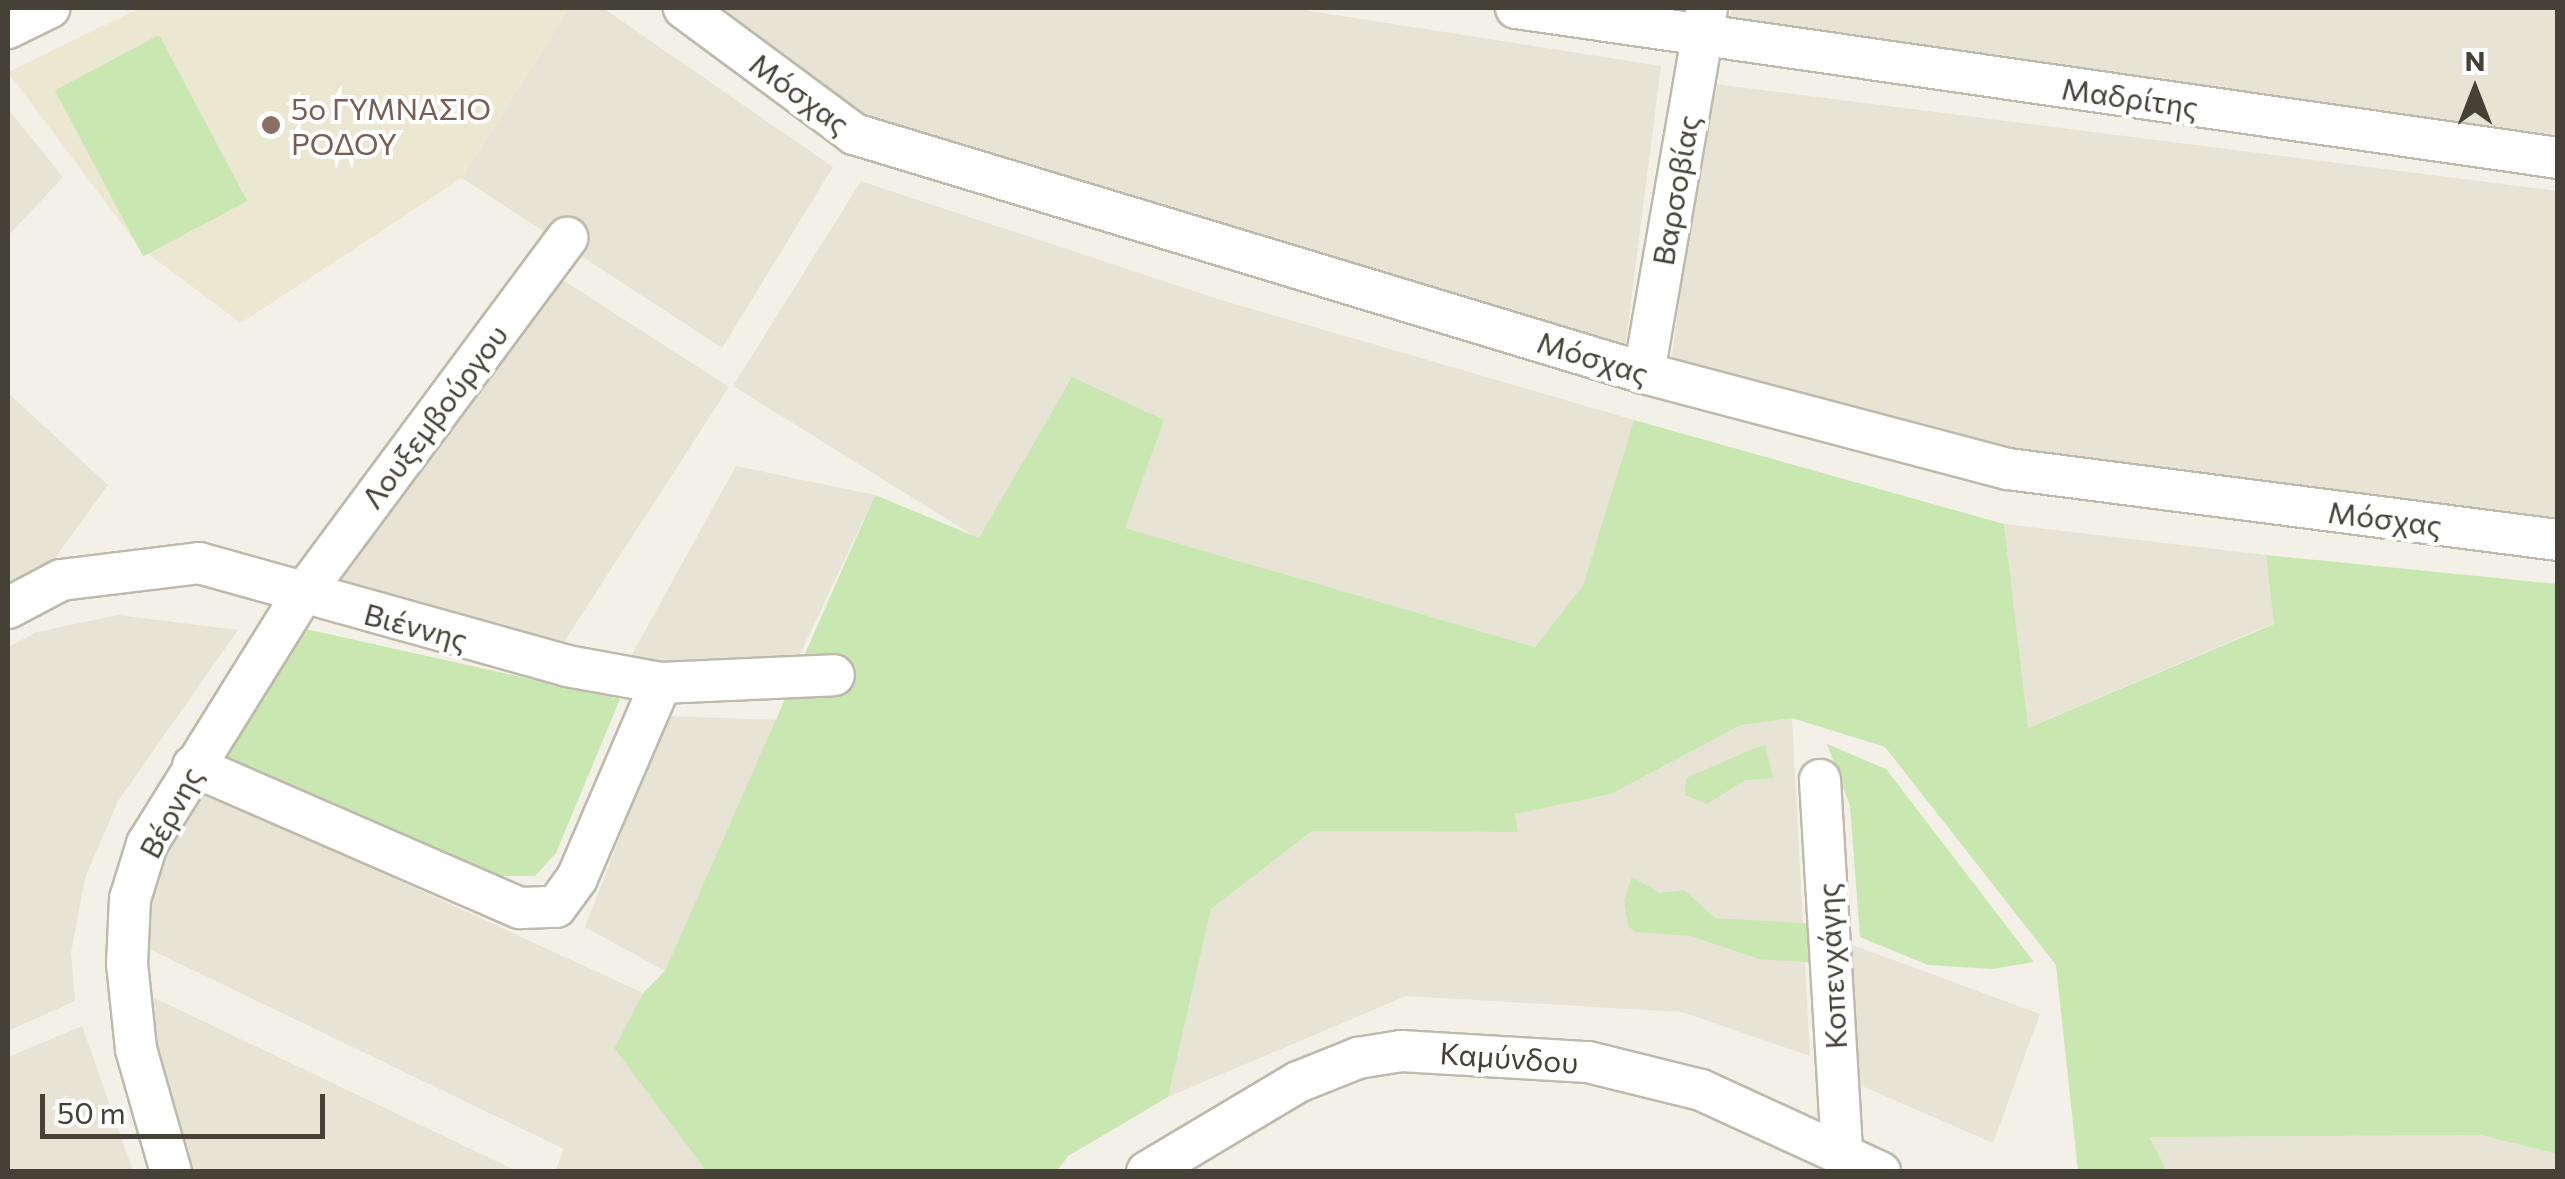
<!DOCTYPE html>
<html>
<head>
<meta charset="utf-8">
<style>
	body { margin:0 }
	#map { position:relative; width:2565px; height:1179px; overflow:hidden; background:#f3f1e7; font-family:Commissioner,sans-serif }
	div>[style] { position:absolute }
	[style*='--x'] { left:calc(var(--x)*1px); top:calc(var(--y)*1px); width:calc(var(--w)*1px); rotate:calc(var(--a)*1deg) }
	.residential>* { inset:0; background:#e7e3d5 }
	.education>* { inset:0; background:#ece7d1 }
	.green>* { inset:0; background:#c9e7b0; transform-origin:0 0 }
	.roads { filter:drop-shadow(2px 0 #beb9aa) drop-shadow(-2px 0 #beb9aa) drop-shadow(0 2px #beb9aa) drop-shadow(0 -2px #beb9aa) }
	.minor>* { height:40px; margin:-20px; padding:0 20px; transform-origin:20px; border-radius:20px; background:#fff }
	.dots>* { width:28px; height:28px; translate:-50% -50%; box-sizing:border-box; border:5px solid #fff; border-radius:50% }
	span { translate:-50% -50%; white-space:nowrap; text-align:center; line-height:1.15; -webkit-text-stroke:8px #fff; paint-order:stroke }
	.street-label { font-size:30px; color:#464136 }
	.education-label { font-size:30px; color:#785e54 }
	.left { translate:0 -50%; text-align:left }
	.frame { position:absolute; inset:0; border:10px solid #464136; pointer-events:none }
	.north { position:absolute; left:2425px; top:40px; width:100px; height:100px; -webkit-text-stroke:8px #fff; paint-order:stroke; rotate:0deg; font-size:28px; font-weight:700; line-height:40px; text-align:center; color:#464136 }
	.north::after { content:''; display:block; margin:auto; width:35px; height:45px; background:#464136; clip-path:polygon(50% 0,100% 100%,50% 72%,0 100%) }
	.scale { position:absolute; left:40px; top:1094px; width:285px; height:45px; box-sizing:border-box; border:5px solid #464136; border-top:0; padding-left:12px; font-size:30px; line-height:35px; white-space:nowrap; color:#464136; -webkit-text-stroke:8px #fff; paint-order:stroke }
</style>
</head>
<body>
<div id="map">
	<div class="residential">
		<div style="clip-path:polygon(569px 8px,603px 8px,833px 167px,722px 348px,462px 178px)"></div>
		<div style="clip-path:polygon(695px 8px,1291px 8px,1661px 66px,1625px 349px,817px 105px)"></div>
		<div style="clip-path:polygon(1732px 8px,2557px 8px,2557px 138px,1728px 28px)"></div>
		<div style="clip-path:polygon(1707px 83px,2557px 191px,2557px 517px,2022px 465px,1671px 364px)"></div>
		<div style="clip-path:polygon(8px 109px,63px 177px,8px 236px)"></div>
		<div style="clip-path:polygon(861px 181px,1221px 300px,1634px 420px,1583px 585px,1535px 647px,1124px 528px,1073px 378px,979px 539px,733px 386px)"></div>
		<div style="clip-path:polygon(555px 275px,729px 387px,547px 668px,318px 608px)"></div>
		<div style="clip-path:polygon(8px 393px,108px 485px,52px 562px,8px 592px)"></div>
		<div style="clip-path:polygon(736px 466px,875px 495px,794px 667px,625px 667px)"></div>
		<div style="clip-path:polygon(2004px 524px,2266px 555px,2274px 623px,2027px 728px)"></div>
		<div style="clip-path:polygon(118px 615px,238px 630px,118px 801px,85px 878px,71px 953px,75px 1001px,8px 1031px,8px 647px,37px 632px)"></div>
		<div style="clip-path:polygon(667px 716px,780px 720px,665px 971px,585px 927px)"></div>
		<div style="clip-path:polygon(1792px 718px,1810px 1056px,1682px 1012px,1406px 996px,1168px 1097px,1211px 909px,1312px 831px,1517px 832px,1515px 814px,1611px 794px,1741px 725px)"></div>
		<div style="clip-path:polygon(193px 786px,643px 993px,614px 1048px,706px 1171px,555px 1171px,564px 1149px,137px 943px,153px 872px)"></div>
		<div style="clip-path:polygon(1850px 944px,2040px 1014px,1993px 1143px,1839px 1076px)"></div>
		<div style="clip-path:polygon(140px 991px,517px 1171px,189px 1171px)"></div>
		<div style="clip-path:polygon(82px 1026px,133px 1171px,8px 1171px,8px 1057px)"></div>
		<div style="clip-path:polygon(2480px 1135px,2557px 1154px,2557px 1171px,2167px 1171px,2148px 1137px)"></div>
	</div>
	<div class="education">
		<div style="clip-path:polygon(140px 8px,569px 8px,462px 178px,241px 323px,139px 247px,8px 72px)"></div>
	</div>
	<div class="green">
		<div style="left:159px;top:35px;width:188px;height:118px;rotate:62deg"></div>
		<div style="clip-path:polygon(1072px 377px,1164px 420px,1125px 528px,1535px 647px,1583px 585px,1634px 420px,2004px 524px,2028px 728px,2274px 624px,2266px 555px,2557px 584px,2557px 1154px,2480px 1135px,2149px 1137px,2167px 1171px,2078px 1171px,2056px 965px,1885px 747px,1792px 718px,1741px 725px,1611px 794px,1515px 814px,1518px 832px,1312px 831px,1211px 909px,1168px 1097px,1068px 1156px,1057px 1171px,706px 1171px,614px 1048px,643px 993px,665px 971px,875px 495px,979px 538px)"></div>
		<div style="clip-path:polygon(297px 627px,620px 699px,556px 853px,535px 876px,495px 876px,210px 755px)"></div>
		<div style="clip-path:polygon(1765px 744px,1773px 778px,1745px 780px,1707px 804px,1685px 795px,1686px 778px)"></div>
		<div style="clip-path:polygon(1827px 744px,1886px 769px,2034px 962px,1992px 969px,1928px 965px,1860px 937px,1850px 806px)"></div>
		<div style="clip-path:polygon(1632px 877px,1660px 893px,1684px 890px,1715px 918px,1816px 924px,1819px 963px,1759px 959px,1691px 936px,1635px 932px,1628px 926px,1624px 900px)"></div>
	</div>
	<div class="roads">
		<div class="minor">
			<div style="--x:684;--y:8;--w:212;--a:36.5"></div>
			<div style="--x:854;--y:134;--w:825;--a:16.83"></div>
			<div style="--x:1644;--y:373;--w:376;--a:14.8"></div>
			<div style="--x:2008;--y:469;--w:555;--a:7.36"></div>
			<div style="--x:1516;--y:8;--w:1053;--a:8.19"></div>
			<div style="--x:8;--y:28;--w:46;--a:-26"></div>
			<div style="--x:1644;--y:373;--w:370;--a:-80.2"></div>
			<div style="--x:8;--y:608;--w:60;--a:-27.8"></div>
			<div style="--x:61;--y:580;--w:139;--a:-7"></div>
			<div style="--x:199;--y:563;--w:382;--a:15.6"></div>
			<div style="--x:567;--y:666;--w:96;--a:10.3"></div>
			<div style="--x:661;--y:683;--w:173;--a:-2.6"></div>
			<div style="--x:193;--y:766;--w:357;--a:23.5"></div>
			<div style="--x:520;--y:908;--w:36;--a:-2"></div>
			<div style="--x:556;--y:907;--w:36;--a:-54"></div>
			<div style="--x:577;--y:878;--w:212;--a:-66.7"></div>
			<div style="--x:1820;--y:780;--w:374;--a:86.6"></div>
			<div style="--x:171;--y:1172;--w:128;--a:-105.9"></div>
			<div style="--x:136;--y:1049;--w:85;--a:-96"></div>
			<div style="--x:127;--y:964;--w:65;--a:-87.4"></div>
			<div style="--x:130;--y:899;--w:58;--a:-72.8"></div>
			<div style="--x:147;--y:844;--w:293;--a:-58.1"></div>
			<div style="--x:302;--y:595;--w:445;--a:-53.4"></div>
			<div style="--x:1147;--y:1172;--w:176;--a:-30.8"></div>
			<div style="--x:1298;--y:1082;--w:65;--a:-21.8"></div>
			<div style="--x:1358;--y:1058;--w:44;--a:-9.2"></div>
			<div style="--x:1401;--y:1051;--w:187;--a:3.4"></div>
			<div style="--x:1588;--y:1062;--w:116;--a:13.9"></div>
			<div style="--x:1701;--y:1090;--w:197;--a:24.6"></div>
		</div>
	</div>
	<div class="dots">
		<div style="left:271px;top:125px;background:#8d6e63"></div>
	</div>
	<div class="street-label">
		<span style="left:800px;top:93px;rotate:36deg">Μόσχας</span>
		<span style="left:2130px;top:97px;rotate:8deg">Μαδρίτης</span>
		<span style="left:1675px;top:190px;rotate:-80deg">Βαρσοβίας</span>
		<span style="left:1593px;top:357px;rotate:17deg">Μόσχας</span>
		<span style="left:434px;top:416px;rotate:-53deg">Λουξεμβούργου</span>
		<span style="left:2385px;top:518px;rotate:7deg">Μόσχας</span>
		<span style="left:416px;top:626px;rotate:15deg">Βιέννης</span>
		<span style="left:170px;top:812px;rotate:-62deg">Βέρνης</span>
		<span style="left:1831px;top:966px;rotate:-93deg">Κοπενχάγης</span>
		<span style="left:1509px;top:1057px;rotate:4deg">Καμύνδου</span>
	</div>
	<div class="education-label">
		<span class="left" style="left:291px;top:125px">5ο ΓΥΜΝΑΣΙΟ<br>ΡΟΔΟΥ</span>
	</div>
	<div class="frame"></div>
	<div class="north">N</div>
	<div class="scale">50 m</div>
</div>
</body>
</html>
